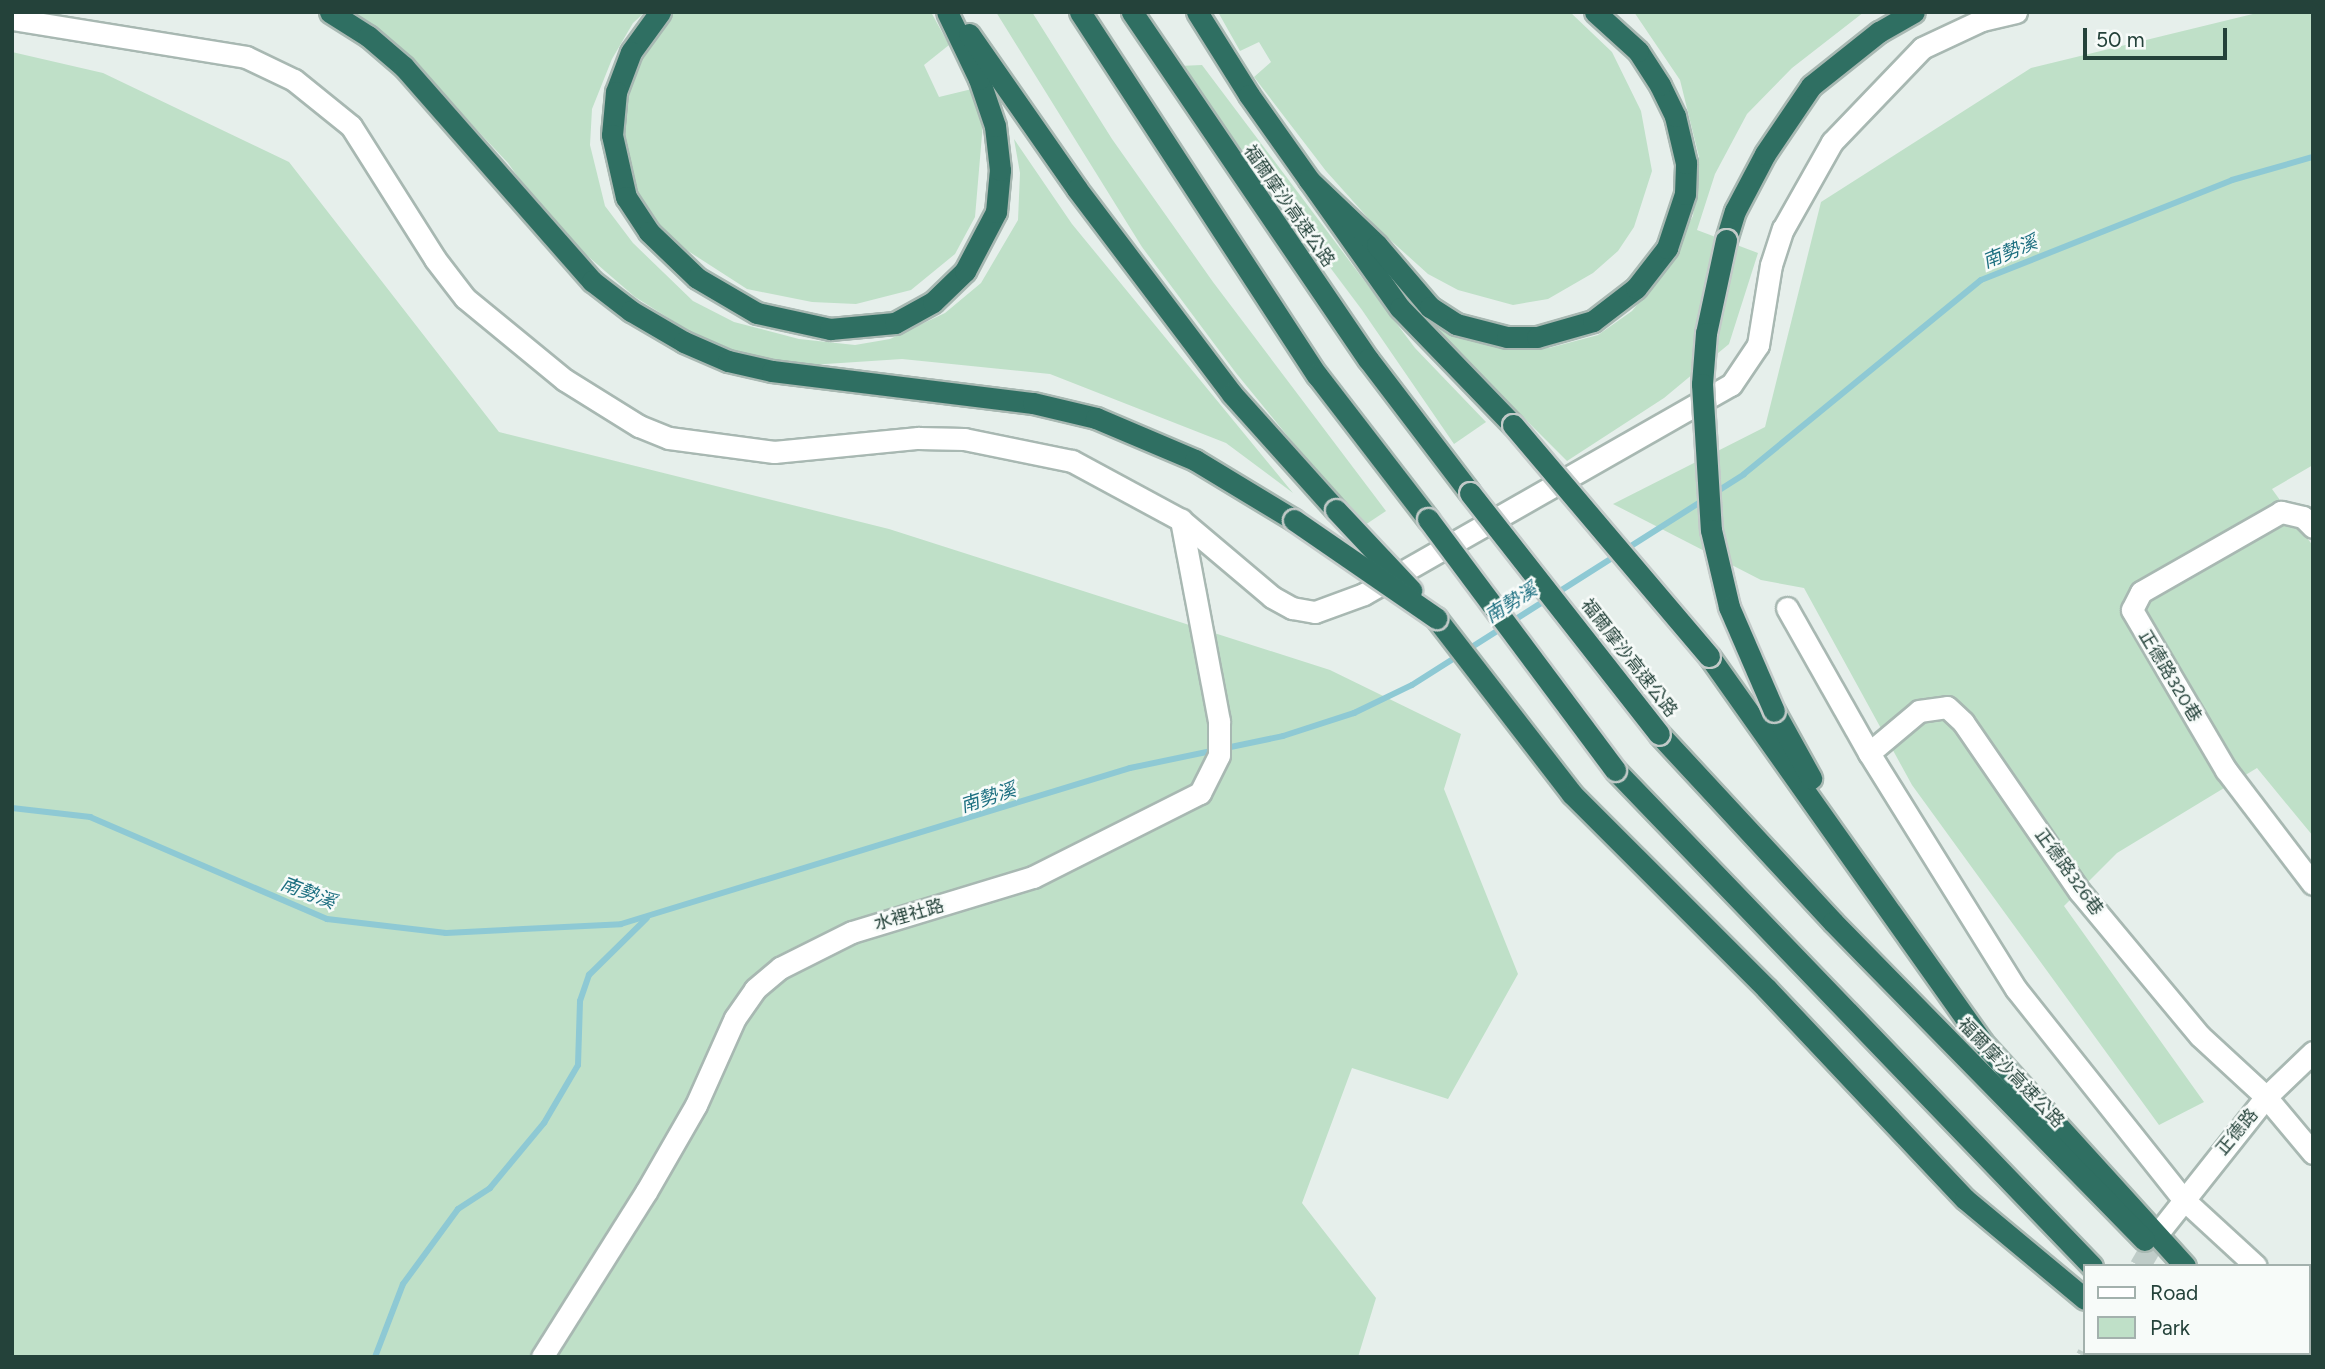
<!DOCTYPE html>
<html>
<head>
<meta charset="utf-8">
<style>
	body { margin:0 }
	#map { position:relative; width:2325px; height:1369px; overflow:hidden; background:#e6efeb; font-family:Figtree,"Noto Sans TC",sans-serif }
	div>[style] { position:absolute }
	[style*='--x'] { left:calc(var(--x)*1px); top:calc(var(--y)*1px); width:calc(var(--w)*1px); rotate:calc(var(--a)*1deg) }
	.green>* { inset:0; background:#bfe0c8 }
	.stream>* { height:6px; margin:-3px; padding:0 3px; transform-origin:3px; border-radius:3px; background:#8ec9d4 }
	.minor-tunnel>* { height:21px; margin-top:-10.5px; transform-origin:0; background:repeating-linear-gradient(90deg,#bfccc8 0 21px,transparent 0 31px) }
	.roads { filter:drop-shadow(2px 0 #a8b8b2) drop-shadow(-2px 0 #a8b8b2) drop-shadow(0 2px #a8b8b2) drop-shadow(0 -2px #a8b8b2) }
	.minor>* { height:21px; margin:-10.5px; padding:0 10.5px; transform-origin:10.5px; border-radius:10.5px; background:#fff }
	.highway>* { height:21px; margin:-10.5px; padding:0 10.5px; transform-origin:10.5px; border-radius:10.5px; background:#2f6f62 }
	.bridges { filter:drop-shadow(2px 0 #c2cac8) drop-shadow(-2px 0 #c2cac8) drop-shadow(0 2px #c2cac8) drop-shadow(0 -2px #c2cac8) }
	.highway-bridge>* { height:21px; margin:-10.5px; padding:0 10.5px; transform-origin:10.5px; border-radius:10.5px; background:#2f6f62 }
	span { translate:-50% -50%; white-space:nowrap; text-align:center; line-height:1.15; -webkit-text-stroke:5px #f7fbf9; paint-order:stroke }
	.street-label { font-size:18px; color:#24423a }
	.water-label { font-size:19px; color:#1c6f80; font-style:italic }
	.frame { position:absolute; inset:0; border:14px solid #24423a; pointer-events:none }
	.legend { position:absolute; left:2083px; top:1264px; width:228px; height:91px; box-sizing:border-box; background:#f7fbf9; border:2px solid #a3b1ad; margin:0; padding:9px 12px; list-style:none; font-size:21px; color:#24423a }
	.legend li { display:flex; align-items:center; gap:14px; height:35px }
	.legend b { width:35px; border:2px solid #a3b1ad }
	.scale { position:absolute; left:2083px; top:28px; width:144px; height:32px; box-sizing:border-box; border:4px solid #24423a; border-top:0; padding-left:9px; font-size:21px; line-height:24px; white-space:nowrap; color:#24423a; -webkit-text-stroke:5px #f7fbf9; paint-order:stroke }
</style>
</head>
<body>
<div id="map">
	<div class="green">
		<div style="clip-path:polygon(353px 12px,645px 12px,633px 23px,612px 59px,592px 109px,590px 145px,605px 206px,633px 243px,693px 301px,734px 322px,799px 339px,855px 345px,890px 339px,945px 313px,981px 283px,1018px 220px,1020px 173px,1014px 139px,1072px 224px,1293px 493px,1226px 443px,1050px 374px,902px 359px,810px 365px,769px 360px,727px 350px,686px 329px,635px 297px,553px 226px,508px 163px,431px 81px,375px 27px)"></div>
		<div style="clip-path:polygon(674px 12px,931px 12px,949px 45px,924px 65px,939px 97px,972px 89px,983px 123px,975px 217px,955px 254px,911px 290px,856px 304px,812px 302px,747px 289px,671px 240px,636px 191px,626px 164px,621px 123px,625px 93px,638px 62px)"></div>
		<div style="clip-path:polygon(996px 12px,1032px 12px,1112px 139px,1213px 282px,1386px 511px,1362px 527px,1236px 373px,1142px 247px)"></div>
		<div style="clip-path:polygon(1218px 12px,1570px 12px,1612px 52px,1641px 111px,1652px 171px,1634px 227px,1618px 251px,1593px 273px,1548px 299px,1513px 305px,1458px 290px,1428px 274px,1377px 228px,1326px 171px,1254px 77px,1271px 62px,1259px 42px,1240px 51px)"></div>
		<div style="clip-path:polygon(1634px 12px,1864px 12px,1792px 68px,1747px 114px,1715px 174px,1697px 230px,1758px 253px,1729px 344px,1664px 398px,1567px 461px,1418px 312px,1445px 329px,1485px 341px,1549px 348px,1598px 335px,1632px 311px,1654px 284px,1693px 216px,1699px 157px,1680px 80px)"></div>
		<div style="clip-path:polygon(2261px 12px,2313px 12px,2313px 465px,2272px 489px,2313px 546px,2313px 836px,2257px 768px,2117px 853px,2064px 906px,2204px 1102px,2159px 1125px,1912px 785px,1804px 588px,1761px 580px,1613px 504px,1765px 427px,1821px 202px,2031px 68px)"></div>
		<div style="clip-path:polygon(12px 52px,103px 73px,289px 162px,499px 432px,889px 529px,1330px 670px,1461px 734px,1444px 789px,1518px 974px,1448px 1099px,1352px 1068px,1302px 1203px,1376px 1298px,1358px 1357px,12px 1357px)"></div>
		<div style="clip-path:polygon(1202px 65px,1415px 348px,1486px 422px,1454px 444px,1362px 310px,1179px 66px)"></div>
	</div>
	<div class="stream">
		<div style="--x:12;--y:808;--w:79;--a:6.6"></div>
		<div style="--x:90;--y:817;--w:258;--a:23.3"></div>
		<div style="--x:327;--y:919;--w:120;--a:6.7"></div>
		<div style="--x:446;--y:933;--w:175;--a:-2.9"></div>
		<div style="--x:621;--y:924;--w:532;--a:-17.04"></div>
		<div style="--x:1130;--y:768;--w:156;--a:-11.8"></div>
		<div style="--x:1283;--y:736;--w:75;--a:-17.9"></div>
		<div style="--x:1354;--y:713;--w:64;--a:-25.8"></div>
		<div style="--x:1412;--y:685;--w:393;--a:-32.4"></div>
		<div style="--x:1744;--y:474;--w:306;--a:-39.3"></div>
		<div style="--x:1981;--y:280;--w:270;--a:-21.7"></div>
		<div style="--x:2232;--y:180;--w:84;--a:-15.9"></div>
		<div style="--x:375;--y:1357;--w:78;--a:-69"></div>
		<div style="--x:403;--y:1284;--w:93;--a:-53.7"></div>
		<div style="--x:458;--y:1209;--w:38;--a:-33"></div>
		<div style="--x:490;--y:1188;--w:85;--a:-50.3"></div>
		<div style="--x:544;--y:1123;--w:67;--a:-59.6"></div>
		<div style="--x:578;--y:1065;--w:64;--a:-88.2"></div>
		<div style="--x:580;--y:1001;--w:28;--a:-71"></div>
		<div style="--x:589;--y:975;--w:81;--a:-44.5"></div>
	</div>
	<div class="minor-tunnel">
		<div style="--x:2140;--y:1266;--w:44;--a:-59.9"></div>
		<div style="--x:2086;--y:1357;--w:4;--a:-63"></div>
	</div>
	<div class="roads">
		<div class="minor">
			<div style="--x:12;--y:19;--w:237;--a:9.2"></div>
			<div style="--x:246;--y:57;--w:53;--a:25.6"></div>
			<div style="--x:294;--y:80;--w:73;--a:38.9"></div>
			<div style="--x:351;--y:126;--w:157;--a:57.7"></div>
			<div style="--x:435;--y:259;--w:49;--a:52.4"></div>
			<div style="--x:465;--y:298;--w:129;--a:39.4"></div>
			<div style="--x:565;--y:380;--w:87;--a:31.9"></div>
			<div style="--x:639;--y:426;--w:32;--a:22"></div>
			<div style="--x:669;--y:438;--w:106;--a:7.6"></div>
			<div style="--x:774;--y:452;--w:145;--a:-5.6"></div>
			<div style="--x:918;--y:438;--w:46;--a:1.2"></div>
			<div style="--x:964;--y:439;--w:110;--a:11.5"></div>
			<div style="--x:1072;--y:461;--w:124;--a:28.4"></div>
			<div style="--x:1181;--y:520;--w:119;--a:40.2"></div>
			<div style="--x:1272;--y:597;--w:23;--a:29"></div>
			<div style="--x:1292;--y:608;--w:23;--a:10"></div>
			<div style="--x:1315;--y:612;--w:52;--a:-20.2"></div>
			<div style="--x:1364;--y:594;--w:422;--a:-29.7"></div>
			<div style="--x:1731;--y:385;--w:48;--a:-56"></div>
			<div style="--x:1758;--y:345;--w:81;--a:-80.8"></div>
			<div style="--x:1771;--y:265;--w:38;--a:-72"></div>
			<div style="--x:1783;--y:229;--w:100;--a:-60.6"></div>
			<div style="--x:1832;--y:142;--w:130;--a:-46.2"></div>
			<div style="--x:1922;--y:48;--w:66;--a:-25"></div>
			<div style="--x:1982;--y:20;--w:35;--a:-13"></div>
			<div style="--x:2313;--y:527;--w:14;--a:-135"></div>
			<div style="--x:2303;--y:517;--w:23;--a:-167"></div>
			<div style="--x:2281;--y:512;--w:161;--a:150.3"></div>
			<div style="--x:2141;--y:592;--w:20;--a:117"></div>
			<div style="--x:2132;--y:610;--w:186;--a:59.6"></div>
			<div style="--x:2226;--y:770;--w:143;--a:52.7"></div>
			<div style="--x:1787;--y:608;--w:167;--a:60.5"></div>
			<div style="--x:1869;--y:753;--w:278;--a:58.1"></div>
			<div style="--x:2016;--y:989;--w:267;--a:51.5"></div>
			<div style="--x:2182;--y:1198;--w:100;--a:42.6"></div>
			<div style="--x:1869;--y:753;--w:65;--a:-40"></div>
			<div style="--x:1919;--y:711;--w:28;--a:-8"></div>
			<div style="--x:1947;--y:707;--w:22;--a:43"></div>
			<div style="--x:1963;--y:722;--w:206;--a:55.5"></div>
			<div style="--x:2080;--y:892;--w:187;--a:50.2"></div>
			<div style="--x:2200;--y:1036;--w:90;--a:42.7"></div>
			<div style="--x:2266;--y:1097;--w:73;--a:50"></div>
			<div style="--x:2162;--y:1228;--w:167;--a:-51.6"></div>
			<div style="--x:2266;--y:1097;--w:65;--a:-43.8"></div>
			<div style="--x:2309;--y:1314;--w:6;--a:45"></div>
			<div style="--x:542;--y:1357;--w:195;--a:-57.8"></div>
			<div style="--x:646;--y:1192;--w:100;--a:-60.1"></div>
			<div style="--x:696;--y:1105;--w:95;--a:-65.9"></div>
			<div style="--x:735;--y:1018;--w:35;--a:-55"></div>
			<div style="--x:755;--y:989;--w:33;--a:-40"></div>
			<div style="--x:780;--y:968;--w:80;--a:-26.6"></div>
			<div style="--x:852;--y:932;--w:189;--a:-16.9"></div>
			<div style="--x:1033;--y:877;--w:187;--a:-26.7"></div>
			<div style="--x:1200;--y:793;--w:42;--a:-63.4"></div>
			<div style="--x:1219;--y:755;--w:34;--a:-90"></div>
			<div style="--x:1219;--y:721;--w:205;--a:-100.7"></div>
		</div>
		<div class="highway">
			<div style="--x:330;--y:12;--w:45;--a:32.3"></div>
			<div style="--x:368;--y:36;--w:48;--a:40.7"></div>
			<div style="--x:404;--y:67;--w:285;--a:48.7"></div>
			<div style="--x:592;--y:281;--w:49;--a:37.6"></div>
			<div style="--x:631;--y:311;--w:61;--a:30.3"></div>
			<div style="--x:684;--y:342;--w:48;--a:23.4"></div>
			<div style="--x:728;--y:361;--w:45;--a:12.8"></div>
			<div style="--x:772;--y:371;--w:263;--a:7"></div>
			<div style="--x:1033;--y:403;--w:65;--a:13.4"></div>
			<div style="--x:1096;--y:418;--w:108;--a:23"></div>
			<div style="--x:1195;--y:460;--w:116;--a:31.2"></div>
			<div style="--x:660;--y:12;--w:49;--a:125.9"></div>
			<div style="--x:631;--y:52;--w:43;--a:110.6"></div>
			<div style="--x:616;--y:92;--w:43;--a:95.3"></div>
			<div style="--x:612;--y:135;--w:64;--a:77.3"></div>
			<div style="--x:626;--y:197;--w:42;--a:56.7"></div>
			<div style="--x:649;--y:232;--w:66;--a:43.8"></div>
			<div style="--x:697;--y:278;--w:69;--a:30.3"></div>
			<div style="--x:757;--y:313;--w:75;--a:12.4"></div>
			<div style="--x:830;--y:329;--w:65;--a:-5.3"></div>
			<div style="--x:895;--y:323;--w:43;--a:-28.9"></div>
			<div style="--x:933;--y:302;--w:45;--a:-44.1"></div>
			<div style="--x:965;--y:271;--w:67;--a:-62.3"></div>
			<div style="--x:996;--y:212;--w:42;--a:-84.6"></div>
			<div style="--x:1000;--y:170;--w:44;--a:-96.5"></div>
			<div style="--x:995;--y:126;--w:50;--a:-108.8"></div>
			<div style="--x:979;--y:79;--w:74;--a:-115.5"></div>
			<div style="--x:1080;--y:12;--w:434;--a:56.9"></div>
			<div style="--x:1317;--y:375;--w:182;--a:52.4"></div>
			<div style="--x:1132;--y:12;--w:420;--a:55.8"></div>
			<div style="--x:1368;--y:359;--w:168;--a:52.7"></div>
			<div style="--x:1197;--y:12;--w:98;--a:57.9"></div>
			<div style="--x:1249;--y:95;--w:261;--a:54.7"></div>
			<div style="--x:1400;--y:308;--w:163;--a:46"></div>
			<div style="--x:969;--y:34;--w:189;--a:55.1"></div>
			<div style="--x:1077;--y:189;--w:257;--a:52.9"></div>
			<div style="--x:1232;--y:394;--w:156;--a:48.1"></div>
			<div style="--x:1309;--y:180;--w:94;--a:43.7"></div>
			<div style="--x:1377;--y:245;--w:82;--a:49.5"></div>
			<div style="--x:1430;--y:307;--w:31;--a:33"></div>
			<div style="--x:1456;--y:324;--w:53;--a:14.3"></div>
			<div style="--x:1507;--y:337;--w:30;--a:0"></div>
			<div style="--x:1537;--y:337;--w:58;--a:-15.9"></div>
			<div style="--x:1593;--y:321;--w:54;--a:-37.5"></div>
			<div style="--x:1636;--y:288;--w:51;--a:-52.2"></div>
			<div style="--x:1667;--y:248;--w:57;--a:-71.6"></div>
			<div style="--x:1685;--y:194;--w:31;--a:-88"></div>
			<div style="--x:1686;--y:163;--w:48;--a:-103.2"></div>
			<div style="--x:1675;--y:116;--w:34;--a:-116"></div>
			<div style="--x:1660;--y:85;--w:40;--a:-122.9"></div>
			<div style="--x:1638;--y:51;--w:58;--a:-137.8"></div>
			<div style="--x:1726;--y:240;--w:30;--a:-73"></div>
			<div style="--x:1735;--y:211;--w:64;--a:-62.2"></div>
			<div style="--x:1765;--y:154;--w:82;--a:-55.9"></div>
			<div style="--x:1811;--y:86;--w:87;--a:-38.5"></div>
			<div style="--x:1879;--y:32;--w:40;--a:-29.7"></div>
			<div style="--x:1436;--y:618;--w:222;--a:52.3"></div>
			<div style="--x:1572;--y:794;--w:274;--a:45"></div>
			<div style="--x:1766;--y:988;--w:290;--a:46.7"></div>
			<div style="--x:1965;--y:1199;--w:156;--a:39.8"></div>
			<div style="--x:1709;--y:656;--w:473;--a:54.7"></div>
			<div style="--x:1982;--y:1042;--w:302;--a:47.8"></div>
			<div style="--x:1774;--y:711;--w:77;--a:61.1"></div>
			<div style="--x:1659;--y:734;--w:256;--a:47.2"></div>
			<div style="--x:1833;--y:922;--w:445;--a:45.6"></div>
			<div style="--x:1615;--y:770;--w:688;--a:46.12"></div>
			<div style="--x:2150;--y:1353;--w:6;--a:45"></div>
			<div style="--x:2178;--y:1353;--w:5;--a:53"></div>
			<div style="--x:2261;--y:1353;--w:5;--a:53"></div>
		</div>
	</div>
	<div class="bridges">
		<div class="highway-bridge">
			<div style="--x:1726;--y:240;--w:95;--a:102.1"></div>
			<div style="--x:1706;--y:333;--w:51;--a:94.5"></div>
			<div style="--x:1702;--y:384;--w:146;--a:86.5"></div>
			<div style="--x:1711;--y:530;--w:79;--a:76.8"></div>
			<div style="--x:1729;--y:607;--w:113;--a:66.6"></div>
			<div style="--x:1513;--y:425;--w:303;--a:49.7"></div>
			<div style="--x:1470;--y:493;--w:306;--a:51.9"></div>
			<div style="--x:1336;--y:510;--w:110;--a:46.8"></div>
			<div style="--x:1428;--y:519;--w:313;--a:53.3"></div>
			<div style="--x:1294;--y:520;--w:173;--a:34.6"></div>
		</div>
	</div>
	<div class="street-label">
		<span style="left:1289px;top:206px;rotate:55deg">福爾摩沙高速公路</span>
		<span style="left:1629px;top:658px;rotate:52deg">福爾摩沙高速公路</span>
		<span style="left:2170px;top:676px;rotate:59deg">正德路320巷</span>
		<span style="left:2069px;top:872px;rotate:54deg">正德路326巷</span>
		<span style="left:909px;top:915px;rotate:-16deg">水裡社路</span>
		<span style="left:2011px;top:1073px;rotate:46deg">福爾摩沙高速公路</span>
		<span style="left:2237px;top:1132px;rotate:-50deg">正德路</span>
	</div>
	<div class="water-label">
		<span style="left:2010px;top:252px;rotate:-22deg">南勢溪</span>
		<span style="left:1511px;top:603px;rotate:-32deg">南勢溪</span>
		<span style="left:988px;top:798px;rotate:-18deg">南勢溪</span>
		<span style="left:308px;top:893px;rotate:21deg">南勢溪</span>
	</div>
	<div class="frame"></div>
	<ul class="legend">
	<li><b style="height:9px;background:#fff"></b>Road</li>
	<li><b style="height:19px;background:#bfe0c8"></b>Park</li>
	</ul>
	<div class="scale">50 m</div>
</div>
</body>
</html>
